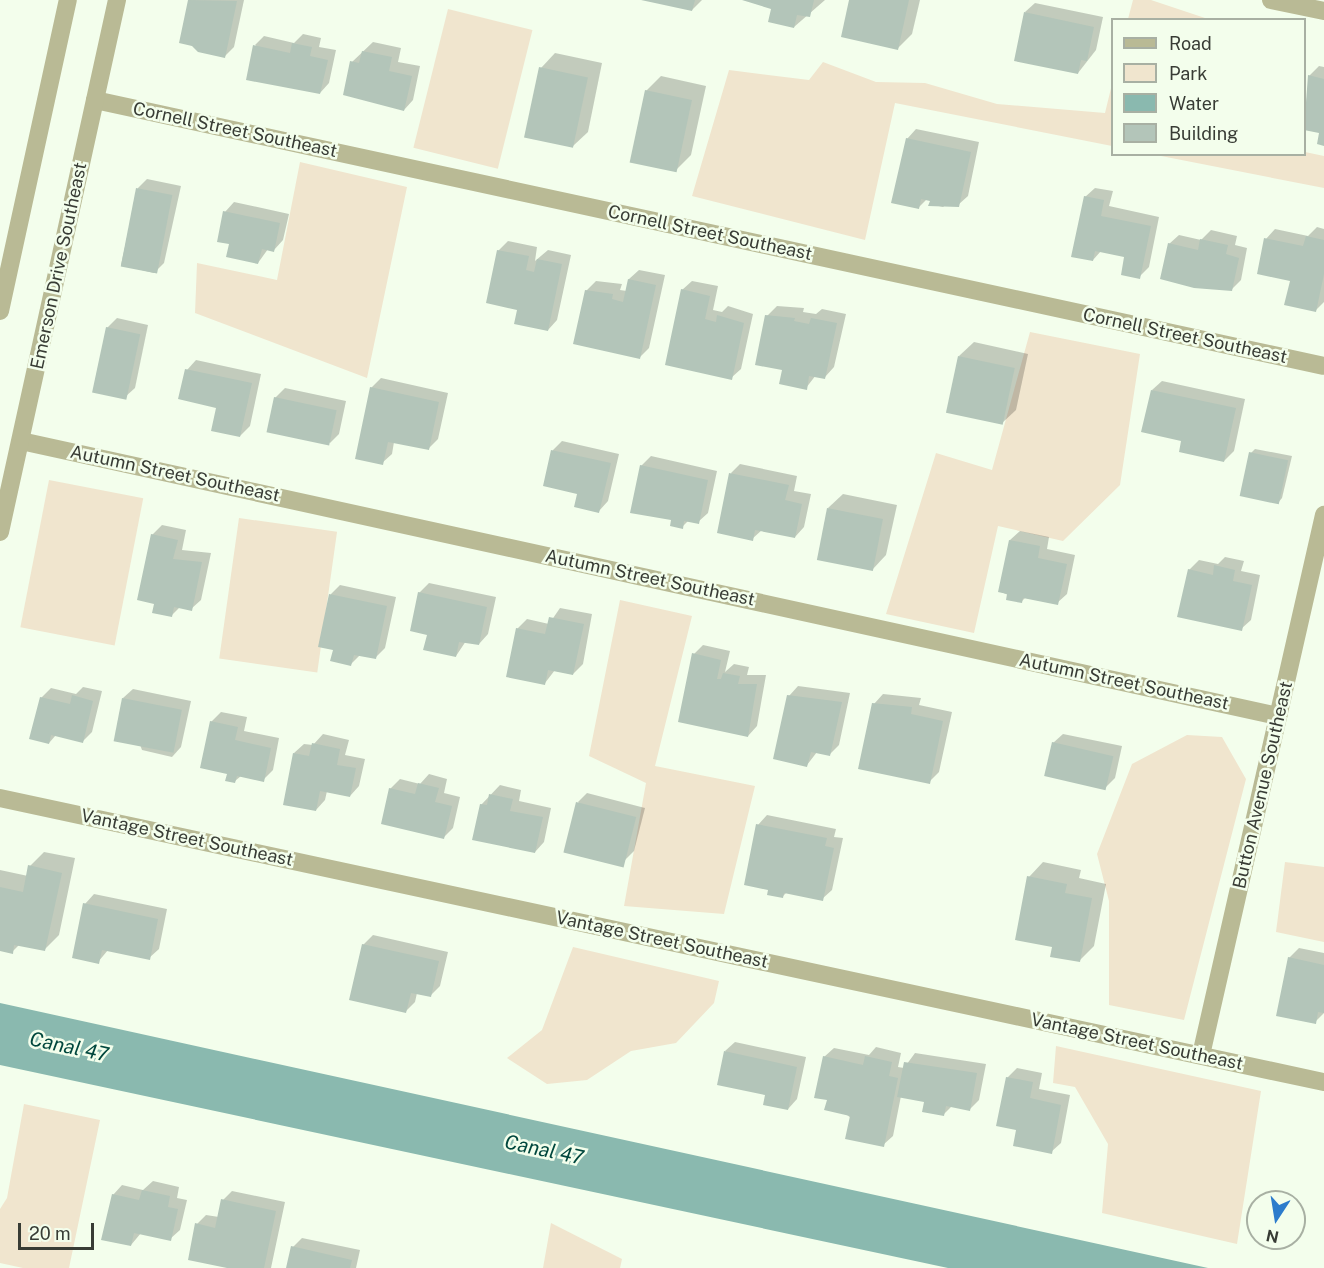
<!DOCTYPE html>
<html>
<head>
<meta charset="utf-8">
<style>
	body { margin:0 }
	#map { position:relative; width:1324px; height:1268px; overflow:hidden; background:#f3feec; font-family:"Public Sans",sans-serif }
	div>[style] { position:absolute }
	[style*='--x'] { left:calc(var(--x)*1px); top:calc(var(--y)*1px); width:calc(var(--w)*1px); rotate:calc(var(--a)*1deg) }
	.green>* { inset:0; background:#f0e5ce; transform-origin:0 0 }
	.water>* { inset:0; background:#8ab9af }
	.shadow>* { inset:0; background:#0003 }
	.building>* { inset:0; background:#b3c5b9; transform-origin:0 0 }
	.minor>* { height:18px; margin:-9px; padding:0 9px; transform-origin:9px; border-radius:9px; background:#b9ba95 }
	span { translate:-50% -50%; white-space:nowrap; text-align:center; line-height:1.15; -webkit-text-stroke:5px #f3feec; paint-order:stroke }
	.street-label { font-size:18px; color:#383c35 }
	.water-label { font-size:20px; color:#00473d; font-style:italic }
	.legend { position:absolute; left:1111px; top:18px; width:195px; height:138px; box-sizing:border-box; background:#f3feec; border:2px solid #a8b0a3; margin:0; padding:8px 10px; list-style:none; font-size:18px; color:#383c35 }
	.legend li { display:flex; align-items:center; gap:12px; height:30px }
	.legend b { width:30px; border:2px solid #a8b0a3 }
	.north { position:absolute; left:1246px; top:1190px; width:60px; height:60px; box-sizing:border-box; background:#f3feec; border:2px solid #a8b0a3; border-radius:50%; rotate:192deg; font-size:16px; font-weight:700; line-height:24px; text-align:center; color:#383c35 }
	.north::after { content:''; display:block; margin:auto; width:21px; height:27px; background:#2c7ccc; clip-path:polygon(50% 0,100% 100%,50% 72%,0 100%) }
	.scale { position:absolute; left:18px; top:1223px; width:76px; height:27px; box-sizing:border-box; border:3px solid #383c35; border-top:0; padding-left:8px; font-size:18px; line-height:21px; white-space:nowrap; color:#383c35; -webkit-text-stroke:4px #f3feec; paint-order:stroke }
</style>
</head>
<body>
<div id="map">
	<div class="green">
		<div style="clip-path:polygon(1133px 0,1151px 0,1208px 19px,1128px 19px)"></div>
		<div style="left:448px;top:9px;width:87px;height:143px;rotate:14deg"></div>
		<div style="clip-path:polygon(823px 62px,876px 82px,925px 83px,997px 104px,1105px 113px,1112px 84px,1112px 146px,895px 103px,865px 240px,692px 196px,729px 70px,809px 80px)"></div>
		<div style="clip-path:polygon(1305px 152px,1324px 156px,1324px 188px,1156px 155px)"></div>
		<div style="clip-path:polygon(300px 162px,407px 187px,367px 378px,195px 313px,197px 263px,277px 280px)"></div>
		<div style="clip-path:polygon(1030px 332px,1140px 354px,1120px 485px,1063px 541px,998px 526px,974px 633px,886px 614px,936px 453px,992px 470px)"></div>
		<div style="left:49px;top:480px;width:96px;height:150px;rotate:11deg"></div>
		<div style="left:239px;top:518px;width:99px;height:142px;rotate:8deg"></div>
		<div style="clip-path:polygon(620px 600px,692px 616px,655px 766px,755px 786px,724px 914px,624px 906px,646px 783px,589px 756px)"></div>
		<div style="clip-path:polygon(1187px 735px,1222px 737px,1246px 779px,1184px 1020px,1109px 1005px,1109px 901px,1097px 854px,1132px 764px)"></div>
		<div style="clip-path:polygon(1285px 862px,1324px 867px,1324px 942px,1276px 932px)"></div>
		<div style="clip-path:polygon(573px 947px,719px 981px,714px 1003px,676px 1043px,631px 1051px,587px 1080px,547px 1084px,507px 1058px,542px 1030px)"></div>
		<div style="clip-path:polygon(1056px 1046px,1261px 1091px,1237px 1244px,1102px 1213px,1108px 1144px,1075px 1087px,1053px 1083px)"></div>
		<div style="clip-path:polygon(24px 1104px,100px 1120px,69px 1268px,23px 1268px,0 1263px,0 1209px,7px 1198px)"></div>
		<div style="clip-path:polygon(551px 1223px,622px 1259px,620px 1268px,543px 1268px)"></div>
	</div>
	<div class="water">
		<div style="clip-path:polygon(0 1003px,114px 1028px,1208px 1268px,948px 1268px,0 1065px)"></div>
	</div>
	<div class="shadow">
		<div style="clip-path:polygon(189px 0,244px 0,234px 47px,225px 56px,181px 42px)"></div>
		<div style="clip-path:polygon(646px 0,702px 0,692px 10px)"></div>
		<div style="clip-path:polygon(744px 0,825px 0,794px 27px,772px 7px)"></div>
		<div style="clip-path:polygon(851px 0,920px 0,912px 34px,898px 48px)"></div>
		<div style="clip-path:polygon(1035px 3px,1103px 17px,1096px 50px,1078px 73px,1025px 12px)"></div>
		<div style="clip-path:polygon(303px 34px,321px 38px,319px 47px,336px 50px,329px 83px,320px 93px,255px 45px,264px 36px,294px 43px)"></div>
		<div style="clip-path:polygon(373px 42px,401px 48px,398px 62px,420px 66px,413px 100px,404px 110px,352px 62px)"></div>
		<div style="clip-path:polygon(555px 53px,602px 63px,588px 132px,573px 146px,541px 68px)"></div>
		<div style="clip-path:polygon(1319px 66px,1324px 67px,1324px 144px,1321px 132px,1304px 128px,1309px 76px)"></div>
		<div style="clip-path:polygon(661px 76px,706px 86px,691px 155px,676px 170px,646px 91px)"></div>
		<div style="clip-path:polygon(916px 129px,979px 142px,968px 196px,958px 205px,948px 203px,943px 207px,930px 204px,931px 199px,927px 199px,918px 208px,907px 139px)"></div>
		<div style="clip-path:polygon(147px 179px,181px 186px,164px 263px,154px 273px,121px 265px,138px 188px)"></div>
		<div style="clip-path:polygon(1095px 188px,1113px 191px,1109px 206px,1159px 217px,1149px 267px,1139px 277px,1126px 256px,1101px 251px,1093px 260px,1085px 197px)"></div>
		<div style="clip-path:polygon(234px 202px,289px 214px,283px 240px,274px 250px,268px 249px,258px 263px,230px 243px,225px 212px)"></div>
		<div style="clip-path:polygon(1317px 227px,1324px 229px,1324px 302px,1316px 310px,1266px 239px,1275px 229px,1308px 236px)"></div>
		<div style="clip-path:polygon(1211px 230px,1237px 236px,1235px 245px,1247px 248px,1241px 280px,1231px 290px,1169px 244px,1179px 235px,1201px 240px)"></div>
		<div style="clip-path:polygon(508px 241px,537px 247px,535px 261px,548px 250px,571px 255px,557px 320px,548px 330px,519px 309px,498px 251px)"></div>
		<div style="clip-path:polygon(639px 270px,665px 275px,649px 348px,639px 358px,586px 291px,596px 281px,622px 284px,620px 290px,627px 291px,629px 279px)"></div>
		<div style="clip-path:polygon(692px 281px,718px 286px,713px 310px,722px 312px,728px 306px,753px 314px,741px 369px,731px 378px,682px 290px)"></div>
		<div style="clip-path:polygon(777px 306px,804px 308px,803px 312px,816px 314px,822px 309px,846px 314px,834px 367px,825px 377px,816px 375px,806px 388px,784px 369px,767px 316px)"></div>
		<div style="clip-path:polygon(117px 318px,148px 325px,135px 388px,125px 397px,107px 328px)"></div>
		<div style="clip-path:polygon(974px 342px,1028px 354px,1016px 410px,1001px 424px,959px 356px)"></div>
		<div style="clip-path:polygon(196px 360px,261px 374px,250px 426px,240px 436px,187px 370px)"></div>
		<div style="clip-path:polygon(381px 378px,448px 393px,438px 439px,428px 449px,394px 442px,392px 454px,382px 463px,371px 388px)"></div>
		<div style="clip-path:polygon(1162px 381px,1245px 399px,1234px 451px,1224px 461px,1183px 440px,1152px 390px)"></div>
		<div style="clip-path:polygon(285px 388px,346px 401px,339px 434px,330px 443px,275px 398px)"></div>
		<div style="clip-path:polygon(562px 441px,619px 454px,608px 501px,599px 511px,578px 493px,545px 485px,553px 450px)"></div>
		<div style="clip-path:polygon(1255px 449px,1292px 456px,1282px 498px,1278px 503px,1251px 453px)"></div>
		<div style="clip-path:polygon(651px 456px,717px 471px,708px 513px,698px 522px,689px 520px,682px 527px,673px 518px,641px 466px)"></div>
		<div style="clip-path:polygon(740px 464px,797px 476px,794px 491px,811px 494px,804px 527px,795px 537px,762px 530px,752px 539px,731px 473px)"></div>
		<div style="clip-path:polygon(843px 494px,897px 505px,886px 555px,872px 570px,828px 508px)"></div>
		<div style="clip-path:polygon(162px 525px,186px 530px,182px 550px,211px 553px,201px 600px,191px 609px,180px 607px,172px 615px,156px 602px,152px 535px)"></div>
		<div style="clip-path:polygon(1020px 531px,1049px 537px,1047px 549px,1075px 555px,1067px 594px,1057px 603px,1026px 597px,1022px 601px,999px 591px,1010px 540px)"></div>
		<div style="clip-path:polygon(1225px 557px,1244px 561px,1241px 571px,1260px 575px,1251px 620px,1241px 629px,1189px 570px,1199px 560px,1218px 564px)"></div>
		<div style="clip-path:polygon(429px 583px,496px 597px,488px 634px,479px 644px,466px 641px,456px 656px,428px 633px,419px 593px)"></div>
		<div style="clip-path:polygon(340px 585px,396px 597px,385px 648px,375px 658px,360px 655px,351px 664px,334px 649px,319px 645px,331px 594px)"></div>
		<div style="clip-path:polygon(560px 608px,592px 614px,583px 664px,573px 674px,555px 670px,545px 683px,517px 629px,527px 619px,549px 624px)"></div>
		<div style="clip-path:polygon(703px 645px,730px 651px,725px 672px,734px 664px,749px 667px,747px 675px,766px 675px,757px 726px,748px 736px,694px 654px)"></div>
		<div style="clip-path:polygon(798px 686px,850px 693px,839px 745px,829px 755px,817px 752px,807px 765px,789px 696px)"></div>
		<div style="clip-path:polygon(83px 687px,102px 691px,92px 732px,83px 741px,56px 735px,49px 743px,41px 698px,51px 688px,76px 694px)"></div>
		<div style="clip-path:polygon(133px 689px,191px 701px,181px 747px,172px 757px,142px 750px,123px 698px)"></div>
		<div style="clip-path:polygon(883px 694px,921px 698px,919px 705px,952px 712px,939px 772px,929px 782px,874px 704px)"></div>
		<div style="clip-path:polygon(221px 712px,247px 717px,244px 731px,279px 738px,273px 770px,263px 780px,241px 776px,235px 781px,211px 722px)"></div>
		<div style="clip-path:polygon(323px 734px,349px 740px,345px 755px,365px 759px,359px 786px,350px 796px,327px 791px,325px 800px,316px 810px,294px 753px,304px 744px,313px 745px)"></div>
		<div style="clip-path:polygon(1063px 734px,1122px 746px,1115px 778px,1106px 787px,1053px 743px)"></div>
		<div style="clip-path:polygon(429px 774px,447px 779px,444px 793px,460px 797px,453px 828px,444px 837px,390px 789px,400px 779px,420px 784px)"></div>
		<div style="clip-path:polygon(500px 785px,521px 790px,519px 801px,551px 808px,544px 842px,535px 852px,481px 805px)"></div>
		<div style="clip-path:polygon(587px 793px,645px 808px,634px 851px,624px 861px,578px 802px)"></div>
		<div style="clip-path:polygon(767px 815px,836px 829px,834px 837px,843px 838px,832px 890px,822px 899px,787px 892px,782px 897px,770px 889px,758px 825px)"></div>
		<div style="clip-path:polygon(44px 852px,75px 858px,59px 935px,44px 950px,20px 944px,12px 952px,0 949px,0 870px,28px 876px,30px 866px)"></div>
		<div style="clip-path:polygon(1043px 862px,1081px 870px,1079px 878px,1106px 884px,1094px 946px,1079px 961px,1053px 946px,1029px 877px)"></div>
		<div style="clip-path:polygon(94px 894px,167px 909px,159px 949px,149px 958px,108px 950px,98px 962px,85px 904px)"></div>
		<div style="clip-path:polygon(373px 935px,448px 952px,440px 986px,430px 996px,417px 993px,415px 1002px,406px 1011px,363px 945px)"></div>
		<div style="clip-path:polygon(1299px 948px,1324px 953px,1324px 1013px,1315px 1022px,1289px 958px)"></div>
		<div style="clip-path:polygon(735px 1042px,806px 1057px,797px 1099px,788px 1109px,767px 1094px,725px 1051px)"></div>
		<div style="clip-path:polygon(876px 1047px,901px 1053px,898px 1067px,904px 1068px,915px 1053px,986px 1064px,979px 1100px,970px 1109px,952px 1106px,944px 1114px,926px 1101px,901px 1096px,893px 1136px,883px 1145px,828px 1099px,824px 1057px,834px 1048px,869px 1055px)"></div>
		<div style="clip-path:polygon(1017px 1068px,1042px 1073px,1039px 1089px,1070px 1095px,1061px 1143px,1051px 1152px,1018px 1129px,1007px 1078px)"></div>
		<div style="clip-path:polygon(153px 1181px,179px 1187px,177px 1198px,187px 1200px,180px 1230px,170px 1239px,141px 1233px,131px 1245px,113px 1195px,122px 1185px,143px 1190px)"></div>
		<div style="clip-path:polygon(232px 1191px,285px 1202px,271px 1268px,230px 1268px,197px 1224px,206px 1215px,219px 1217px,223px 1200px)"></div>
		<div style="clip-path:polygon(302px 1238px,360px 1250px,356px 1268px,288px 1268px,293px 1247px)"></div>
	</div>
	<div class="building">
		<div style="clip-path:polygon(188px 0,237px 1px,225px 58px,198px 52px,192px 46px,179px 43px)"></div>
		<div style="clip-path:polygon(641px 0,695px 0,692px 11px)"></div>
		<div style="clip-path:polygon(742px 0,814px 0,810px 17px,797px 15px,794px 28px,768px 22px,771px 9px)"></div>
		<div style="clip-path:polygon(849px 0,909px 0,898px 50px,841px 37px)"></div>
		<div style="clip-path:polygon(1024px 12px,1094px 27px,1087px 61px,1081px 60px,1078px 74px,1014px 61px)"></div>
		<div style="clip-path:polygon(292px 43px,312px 47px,310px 56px,328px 60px,320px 94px,246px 80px,253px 45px,290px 53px)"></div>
		<div style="clip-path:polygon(362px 51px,392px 57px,389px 71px,412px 76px,404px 111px,343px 95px,350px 61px,359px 63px)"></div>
		<div style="left:539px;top:67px;width:50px;height:72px;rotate:12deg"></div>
		<div style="clip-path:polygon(1308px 75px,1324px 79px,1324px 146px,1317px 144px,1319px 133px,1304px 130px)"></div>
		<div style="left:645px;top:90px;width:48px;height:74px;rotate:12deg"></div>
		<div style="clip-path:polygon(906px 138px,971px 152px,959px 207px,928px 206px,930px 201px,921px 199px,919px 209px,891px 203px)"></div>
		<div style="left:136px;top:188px;width:37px;height:80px;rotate:11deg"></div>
		<div style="clip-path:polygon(1084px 196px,1104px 200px,1101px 216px,1151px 226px,1140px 279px,1121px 275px,1124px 257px,1095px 251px,1093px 261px,1071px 257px)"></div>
		<div style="clip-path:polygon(223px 211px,280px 223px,274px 252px,262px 249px,258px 264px,226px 257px,229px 244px,217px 242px)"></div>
		<div style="clip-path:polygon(1306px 236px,1324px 240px,1324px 274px,1316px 312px,1284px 305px,1290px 281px,1257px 274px,1264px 238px,1303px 246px)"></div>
		<div style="clip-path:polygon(1200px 239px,1228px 245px,1226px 254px,1239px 258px,1232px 291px,1194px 288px,1160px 279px,1168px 243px,1198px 250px)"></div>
		<div style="clip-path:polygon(497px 250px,529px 256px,526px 270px,534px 272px,537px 259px,562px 264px,548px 331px,514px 324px,517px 310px,486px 303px)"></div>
		<div style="clip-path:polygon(628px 279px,656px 285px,640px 359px,573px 344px,585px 290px,613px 294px,612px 299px,623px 302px)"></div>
		<div style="clip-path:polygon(681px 289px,710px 296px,705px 319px,716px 322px,717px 315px,744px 323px,732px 380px,665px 365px)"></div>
		<div style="clip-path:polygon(765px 315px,795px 318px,794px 321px,809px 324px,811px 318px,837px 323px,825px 379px,809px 376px,807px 390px,779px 384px,782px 370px,755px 365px)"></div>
		<div style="left:106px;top:327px;width:35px;height:67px;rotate:12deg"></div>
		<div style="left:958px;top:356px;width:58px;height:58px;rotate:12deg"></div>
		<div style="clip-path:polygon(185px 369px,252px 383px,240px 437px,211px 431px,216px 408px,178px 399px)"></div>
		<div style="clip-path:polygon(370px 387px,439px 402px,429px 450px,388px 442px,383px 465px,355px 459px)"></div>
		<div style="clip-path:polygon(1151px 390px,1236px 408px,1224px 462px,1179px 452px,1181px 441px,1141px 432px)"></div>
		<div style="left:274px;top:397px;width:64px;height:36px;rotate:12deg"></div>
		<div style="clip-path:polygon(551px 450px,611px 463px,599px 513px,574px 507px,577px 494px,543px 486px)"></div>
		<div style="left:1249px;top:452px;width:40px;height:45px;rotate:12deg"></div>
		<div style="clip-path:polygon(640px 465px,708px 480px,699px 524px,684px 521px,683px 529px,670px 526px,671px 520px,630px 513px)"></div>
		<div style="clip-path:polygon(729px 473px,789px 485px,785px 500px,802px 504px,795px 538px,755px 530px,753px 541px,717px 533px)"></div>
		<div style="left:827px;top:508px;width:57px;height:53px;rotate:11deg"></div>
		<div style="clip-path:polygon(151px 534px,178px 540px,173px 559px,202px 562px,192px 611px,174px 607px,172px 617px,152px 613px,154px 604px,137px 600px)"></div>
		<div style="clip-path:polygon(1009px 540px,1040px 546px,1038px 558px,1067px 564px,1058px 605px,1023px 598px,1022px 603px,1006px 600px,1007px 594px,998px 592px)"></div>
		<div style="clip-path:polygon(1214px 565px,1235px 570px,1233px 581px,1252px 585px,1242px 631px,1177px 617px,1188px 569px,1213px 575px)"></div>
		<div style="clip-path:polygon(418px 592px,487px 607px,479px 645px,459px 642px,456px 657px,423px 650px,427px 635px,410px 631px)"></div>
		<div style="clip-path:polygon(329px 594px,387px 606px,376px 659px,354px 655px,351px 666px,330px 661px,333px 650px,318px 647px)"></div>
		<div style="clip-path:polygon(549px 617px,584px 624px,573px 675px,548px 670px,545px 685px,506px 677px,516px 628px,545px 634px)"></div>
		<div style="clip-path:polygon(692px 653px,721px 660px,717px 679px,721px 679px,723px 673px,740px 676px,738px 684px,757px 684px,748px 737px,678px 722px)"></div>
		<div style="clip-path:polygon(72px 695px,93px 701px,83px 743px,51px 735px,49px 744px,29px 739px,40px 697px,70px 704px)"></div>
		<div style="clip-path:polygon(787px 695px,842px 702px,830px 756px,811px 752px,807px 767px,773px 759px)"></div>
		<div style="left:122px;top:698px;width:61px;height:44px;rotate:11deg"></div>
		<div style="clip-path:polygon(872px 703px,912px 707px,911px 714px,943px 721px,930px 784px,858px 769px)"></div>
		<div style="clip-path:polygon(210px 721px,238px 727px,235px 740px,271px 748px,264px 782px,237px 776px,235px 783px,225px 781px,227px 774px,200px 768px)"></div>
		<div style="left:1052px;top:742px;width:63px;height:35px;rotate:13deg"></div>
		<div style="clip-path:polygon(312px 743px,340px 749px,337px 765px,356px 768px,350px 797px,320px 791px,316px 811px,283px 805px,293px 753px,309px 756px)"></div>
		<div style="clip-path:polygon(418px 783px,439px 788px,435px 802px,452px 806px,444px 839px,381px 824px,389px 788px,415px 794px)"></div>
		<div style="clip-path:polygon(489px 794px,513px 799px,510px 811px,543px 817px,535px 853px,472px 840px,480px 804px,487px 805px)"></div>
		<div style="left:576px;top:802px;width:62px;height:52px;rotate:14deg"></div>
		<div style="clip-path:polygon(756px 824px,827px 838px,825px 846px,834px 848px,823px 901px,784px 893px,783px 898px,767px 895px,768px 890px,744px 885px)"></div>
		<div style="clip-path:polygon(28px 865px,62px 873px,45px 951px,14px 945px,13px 954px,0 951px,0 887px,23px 892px)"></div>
		<div style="clip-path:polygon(1027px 876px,1067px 884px,1065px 893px,1092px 898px,1080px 962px,1050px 957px,1052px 947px,1015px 940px)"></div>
		<div style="clip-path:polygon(83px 903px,158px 919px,150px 960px,102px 950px,99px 964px,72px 958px)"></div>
		<div style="clip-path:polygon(362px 944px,439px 961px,431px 997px,411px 993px,406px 1013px,349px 1000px)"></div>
		<div style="clip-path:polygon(1288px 957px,1324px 965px,1324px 1013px,1318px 1012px,1316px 1024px,1276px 1016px)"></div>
		<div style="clip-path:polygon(724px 1051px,797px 1067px,788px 1110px,763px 1105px,765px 1095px,717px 1085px)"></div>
		<div style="clip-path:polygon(823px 1056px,863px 1065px,865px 1056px,892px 1062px,889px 1076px,898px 1078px,884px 1147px,845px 1139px,850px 1116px,824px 1110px,827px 1100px,814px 1098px)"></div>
		<div style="clip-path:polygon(904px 1062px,977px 1073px,970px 1111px,946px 1106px,944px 1116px,922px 1112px,924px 1102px,897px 1097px)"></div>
		<div style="clip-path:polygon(1006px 1077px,1033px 1082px,1030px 1098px,1061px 1105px,1052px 1154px,1013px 1146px,1016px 1130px,996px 1126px)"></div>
		<div style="clip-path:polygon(142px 1190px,170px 1196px,168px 1207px,178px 1209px,171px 1241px,134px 1233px,131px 1246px,101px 1240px,112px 1194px,139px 1200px)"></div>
		<div style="clip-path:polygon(221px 1199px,276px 1211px,264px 1268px,227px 1268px,188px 1260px,195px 1223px,215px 1228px)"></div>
		<div style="clip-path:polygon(291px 1246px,352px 1260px,350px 1268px,286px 1268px)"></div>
	</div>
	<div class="minor">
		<div style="--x:1271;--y:0;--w:54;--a:11.7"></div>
		<div style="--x:95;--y:100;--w:1257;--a:12.21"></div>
		<div style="--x:0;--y:311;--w:318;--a:-77.7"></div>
		<div style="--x:21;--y:441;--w:1287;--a:12.34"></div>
		<div style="--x:0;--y:532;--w:545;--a:-77.6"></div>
		<div style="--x:0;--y:798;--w:1354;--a:12.11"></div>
		<div style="--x:1201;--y:1055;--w:554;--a:-77.17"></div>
	</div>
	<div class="street-label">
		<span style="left:235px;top:130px;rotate:12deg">Cornell Street Southeast</span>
		<span style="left:710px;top:233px;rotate:12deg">Cornell Street Southeast</span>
		<span style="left:59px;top:266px;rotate:-78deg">Emerson Drive Southeast</span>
		<span style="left:1185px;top:336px;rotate:12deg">Cornell Street Southeast</span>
		<span style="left:175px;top:474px;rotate:12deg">Autumn Street Southeast</span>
		<span style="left:650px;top:578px;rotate:12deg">Autumn Street Southeast</span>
		<span style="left:1124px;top:682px;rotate:12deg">Autumn Street Southeast</span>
		<span style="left:1263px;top:785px;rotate:-77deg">Button Avenue Southeast</span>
		<span style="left:187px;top:838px;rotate:12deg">Vantage Street Southeast</span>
		<span style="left:662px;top:940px;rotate:12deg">Vantage Street Southeast</span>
		<span style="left:1137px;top:1042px;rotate:12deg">Vantage Street Southeast</span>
	</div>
	<div class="water-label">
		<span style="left:69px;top:1047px;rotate:12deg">Canal 47</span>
		<span style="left:544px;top:1150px;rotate:12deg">Canal 47</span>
	</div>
	<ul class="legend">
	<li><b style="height:8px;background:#b9ba95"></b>Road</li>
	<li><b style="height:16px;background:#f0e5ce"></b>Park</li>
	<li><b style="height:16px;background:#8ab9af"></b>Water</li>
	<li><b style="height:16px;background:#b3c5b9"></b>Building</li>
	</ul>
	<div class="north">N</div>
	<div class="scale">20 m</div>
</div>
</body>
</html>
